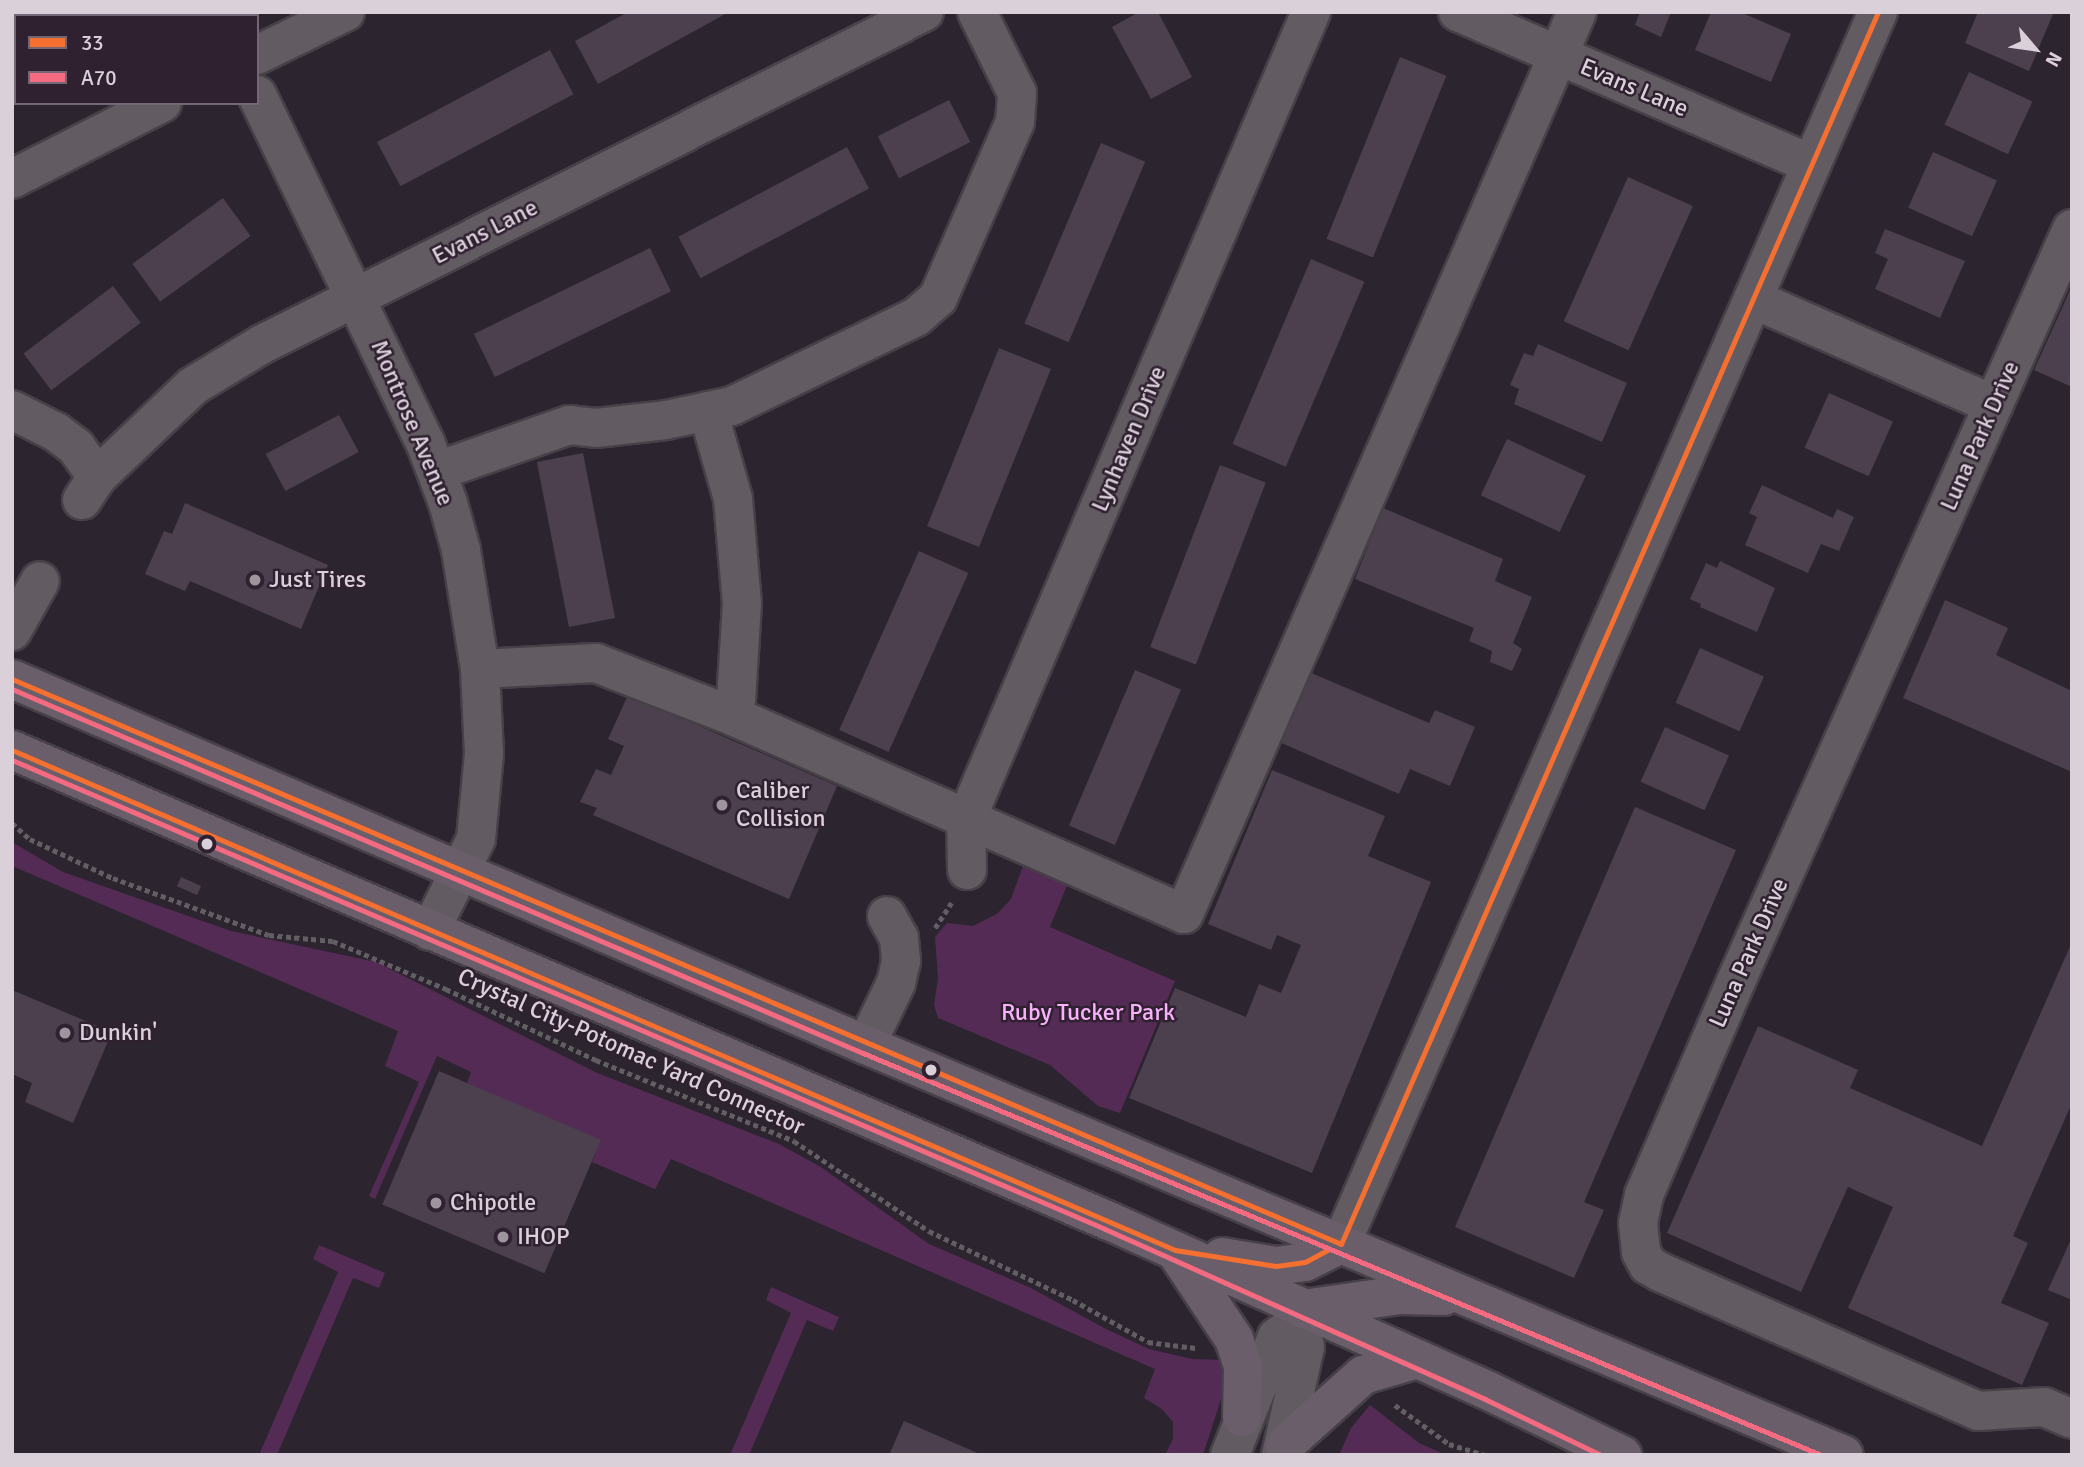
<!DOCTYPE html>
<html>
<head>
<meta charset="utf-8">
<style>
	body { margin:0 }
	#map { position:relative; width:2084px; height:1467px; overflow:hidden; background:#2c242e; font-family:Signika,sans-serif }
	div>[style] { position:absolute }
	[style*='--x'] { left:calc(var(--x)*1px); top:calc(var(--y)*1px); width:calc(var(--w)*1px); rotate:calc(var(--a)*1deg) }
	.green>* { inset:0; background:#542b55 }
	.building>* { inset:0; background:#4c404e; transform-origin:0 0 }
	.path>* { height:4.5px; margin-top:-2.25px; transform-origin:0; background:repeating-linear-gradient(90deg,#635e64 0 5px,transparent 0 8.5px) }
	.roads { filter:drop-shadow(2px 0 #474048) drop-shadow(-2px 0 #474048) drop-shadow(0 2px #474048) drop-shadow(0 -2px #474048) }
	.minor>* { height:38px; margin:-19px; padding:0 19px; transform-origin:19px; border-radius:19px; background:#625b62 }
	.highway>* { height:38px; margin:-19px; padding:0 19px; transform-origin:19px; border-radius:19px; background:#6a5e6a }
	.bus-1>* { height:5px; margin:-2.5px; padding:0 2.5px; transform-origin:2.5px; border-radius:2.5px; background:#f46f30 }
	.bus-2>* { height:5px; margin:-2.5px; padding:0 2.5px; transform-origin:2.5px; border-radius:2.5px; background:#f46a80 }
	.dots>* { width:19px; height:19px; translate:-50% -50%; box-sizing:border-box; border:4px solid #302131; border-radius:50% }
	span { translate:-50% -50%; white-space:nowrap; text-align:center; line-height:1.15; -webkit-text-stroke:5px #302131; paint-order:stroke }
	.street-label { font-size:24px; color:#dad0da }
	.poi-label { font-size:24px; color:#dad0da }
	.left { translate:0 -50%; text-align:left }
	.park-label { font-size:24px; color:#fab1fb }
	.frame { position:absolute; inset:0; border:14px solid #dad0da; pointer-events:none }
	.legend { position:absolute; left:14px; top:14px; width:245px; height:91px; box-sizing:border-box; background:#302131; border:2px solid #746775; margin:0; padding:9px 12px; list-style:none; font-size:21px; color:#dad0da }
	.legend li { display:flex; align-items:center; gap:14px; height:35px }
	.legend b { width:35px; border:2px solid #746775 }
	.north { position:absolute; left:2000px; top:14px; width:70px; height:70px; -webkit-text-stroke:5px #302131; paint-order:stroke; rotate:119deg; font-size:19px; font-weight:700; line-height:28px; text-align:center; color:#dad0da }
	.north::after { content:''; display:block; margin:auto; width:24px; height:32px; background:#dad0da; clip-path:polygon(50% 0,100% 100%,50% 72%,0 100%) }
</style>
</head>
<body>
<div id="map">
	<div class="green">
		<div style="clip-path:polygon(12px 842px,63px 872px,231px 931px,376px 962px,595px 1072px,779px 1144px,821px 1167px,929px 1244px,1031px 1288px,1106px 1329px,1149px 1349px,1192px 1359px,1222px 1360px,1222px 1396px,1203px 1455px,1165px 1455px,1173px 1439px,1173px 1422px,1162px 1409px,1144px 1398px,1155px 1369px,671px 1159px,655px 1189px,592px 1162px,600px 1141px,467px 1083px,471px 1072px,437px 1056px,375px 1199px,369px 1196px,419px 1082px,385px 1066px,398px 1031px,12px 866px)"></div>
		<div style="clip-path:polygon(1024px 863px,1068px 883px,1050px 927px,1175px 981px,1120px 1113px,1098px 1106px,1050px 1065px,938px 1018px,934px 1005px,938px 978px,935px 937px,947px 923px,973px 926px,997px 914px,1011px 899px)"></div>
		<div style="clip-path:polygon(319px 1245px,385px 1273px,379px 1288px,353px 1278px,277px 1455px,259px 1455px,338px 1272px,313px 1259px)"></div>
		<div style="clip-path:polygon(771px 1287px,839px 1317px,833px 1331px,807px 1320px,749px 1455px,730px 1455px,791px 1313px,766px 1300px)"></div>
		<div style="clip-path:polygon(1370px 1405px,1419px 1443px,1446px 1455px,1339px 1455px,1351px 1428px)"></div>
	</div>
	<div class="building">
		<div style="clip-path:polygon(12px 12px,65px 12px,59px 16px,16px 16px,16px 39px,12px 41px)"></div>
		<div style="clip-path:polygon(628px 12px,729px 12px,598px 84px,575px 41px)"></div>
		<div style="clip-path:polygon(1139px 12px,1158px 12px,1192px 77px,1151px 99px,1112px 27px)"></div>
		<div style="clip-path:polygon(1640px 12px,1671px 12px,1661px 37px,1635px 25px)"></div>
		<div style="clip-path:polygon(1711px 12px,1740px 12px,1791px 34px,1771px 82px,1695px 50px)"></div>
		<div style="clip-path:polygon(1978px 12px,2053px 14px,2029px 71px,1965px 43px)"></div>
		<div style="left:550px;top:50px;width:50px;height:196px;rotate:62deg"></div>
		<div style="left:1400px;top:57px;width:50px;height:196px;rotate:22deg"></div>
		<div style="left:1969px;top:72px;width:70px;height:58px;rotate:25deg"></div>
		<div style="left:949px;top:100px;width:47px;height:80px;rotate:63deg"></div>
		<div style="left:1101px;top:143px;width:48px;height:196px;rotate:23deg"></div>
		<div style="left:847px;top:147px;width:47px;height:191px;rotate:62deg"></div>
		<div style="left:1933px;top:152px;width:70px;height:61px;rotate:24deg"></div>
		<div style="left:1628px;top:177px;width:71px;height:158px;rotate:24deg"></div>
		<div style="left:223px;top:198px;width:47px;height:112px;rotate:54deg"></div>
		<div style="clip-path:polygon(1885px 229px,1965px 261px,1940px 318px,1875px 289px,1888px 259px,1875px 253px)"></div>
		<div style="left:650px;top:248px;width:48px;height:196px;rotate:64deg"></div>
		<div style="left:1311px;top:259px;width:58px;height:201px;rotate:23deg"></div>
		<div style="left:113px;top:286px;width:46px;height:112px;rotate:53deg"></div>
		<div style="clip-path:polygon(2072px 286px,2072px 387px,2034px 370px)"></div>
		<div style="clip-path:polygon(1538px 344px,1627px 383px,1602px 442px,1514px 404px,1519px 389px,1510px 385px,1524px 353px,1533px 356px)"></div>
		<div style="left:999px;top:348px;width:56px;height:192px;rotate:22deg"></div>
		<div style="left:1829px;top:393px;width:70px;height:60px;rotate:24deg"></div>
		<div style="left:339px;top:415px;width:42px;height:83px;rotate:62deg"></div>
		<div style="left:1507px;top:439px;width:87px;height:62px;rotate:25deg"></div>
		<div style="left:583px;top:453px;width:168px;height:47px;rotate:79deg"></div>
		<div style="left:1220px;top:465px;width:49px;height:195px;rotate:21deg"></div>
		<div style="clip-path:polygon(1762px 485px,1833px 518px,1837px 509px,1854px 517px,1839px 551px,1821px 544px,1808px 573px,1745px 545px,1757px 517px,1749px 513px)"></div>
		<div style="clip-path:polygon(185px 503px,328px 565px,301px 629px,190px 581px,185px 591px,145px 574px,164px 531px,172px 534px)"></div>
		<div style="clip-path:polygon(1383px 508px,1503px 559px,1495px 581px,1532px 597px,1513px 643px,1522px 649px,1512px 671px,1490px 662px,1492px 651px,1469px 641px,1474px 628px,1355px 579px)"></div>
		<div style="left:919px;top:551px;width:54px;height:196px;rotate:24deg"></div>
		<div style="clip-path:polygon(1720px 561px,1775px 588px,1757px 632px,1700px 607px,1701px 604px,1690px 599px,1706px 563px,1717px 568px)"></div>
		<div style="clip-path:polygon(1945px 600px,2008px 628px,1996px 655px,2072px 691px,2072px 772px,1903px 698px)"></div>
		<div style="left:1700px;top:648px;width:70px;height:60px;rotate:24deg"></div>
		<div style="left:1135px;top:670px;width:50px;height:169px;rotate:23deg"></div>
		<div style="clip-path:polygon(1309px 672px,1429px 723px,1435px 710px,1475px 727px,1450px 786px,1410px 769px,1399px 794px,1279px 742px)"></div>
		<div style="clip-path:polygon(628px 695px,837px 786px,789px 899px,593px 815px,597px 808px,580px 802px,596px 769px,611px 775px,624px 746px,608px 739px)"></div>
		<div style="left:1665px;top:727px;width:70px;height:60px;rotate:24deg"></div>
		<div style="clip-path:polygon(1272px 770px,1385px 816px,1368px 856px,1431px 882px,1312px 1173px,1129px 1098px,1175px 988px,1246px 1017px,1259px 984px,1281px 993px,1301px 945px,1277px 935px,1271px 950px,1208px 924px)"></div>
		<div style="clip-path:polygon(1635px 807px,1736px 850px,1584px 1202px,1604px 1210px,1574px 1278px,1455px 1227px)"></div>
		<div style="left:181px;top:877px;width:22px;height:10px;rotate:24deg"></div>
		<div style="clip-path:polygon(2072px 942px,2072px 1103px,2013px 1236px,2028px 1243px,2001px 1303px,2049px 1323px,2022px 1385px,1848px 1308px,1893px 1207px,1848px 1187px,1801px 1292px,1667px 1233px,1758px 1026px,1858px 1070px,1850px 1088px,1982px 1146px)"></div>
		<div style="clip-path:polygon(12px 990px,112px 1032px,73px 1123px,25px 1102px,32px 1083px,12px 1074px)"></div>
		<div style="left:439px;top:1071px;width:176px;height:145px;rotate:23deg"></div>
		<div style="clip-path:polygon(2072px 1237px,2072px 1300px,2048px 1290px)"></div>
		<div style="clip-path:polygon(904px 1421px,982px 1455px,889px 1455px)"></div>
	</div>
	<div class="path">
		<div style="--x:12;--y:823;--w:24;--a:42"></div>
		<div style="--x:30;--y:839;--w:92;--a:25.2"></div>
		<div style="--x:113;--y:878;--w:166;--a:20.1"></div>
		<div style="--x:269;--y:935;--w:64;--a:5.4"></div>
		<div style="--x:333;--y:941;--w:123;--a:23"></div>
		<div style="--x:446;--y:989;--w:166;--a:25.3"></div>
		<div style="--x:596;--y:1060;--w:214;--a:22.2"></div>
		<div style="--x:794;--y:1141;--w:162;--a:33.7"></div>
		<div style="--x:929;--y:1231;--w:160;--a:25.6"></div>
		<div style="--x:1073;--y:1300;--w:86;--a:29.2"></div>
		<div style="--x:1148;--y:1342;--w:48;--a:7.1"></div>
		<div style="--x:935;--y:928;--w:30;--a:-57"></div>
		<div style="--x:1395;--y:1405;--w:67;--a:35.8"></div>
		<div style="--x:1449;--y:1444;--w:37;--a:17"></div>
	</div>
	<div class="roads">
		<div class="minor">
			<div style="--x:216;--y:12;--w:4;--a:63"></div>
			<div style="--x:1458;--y:12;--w:384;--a:23.3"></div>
			<div style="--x:257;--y:55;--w:98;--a:-26"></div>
			<div style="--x:257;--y:95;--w:386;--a:64.2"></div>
			<div style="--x:425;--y:442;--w:65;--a:69.3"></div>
			<div style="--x:448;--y:503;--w:49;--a:74.5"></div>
			<div style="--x:461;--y:550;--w:121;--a:80.9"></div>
			<div style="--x:480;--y:669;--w:85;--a:87.3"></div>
			<div style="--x:484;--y:754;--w:85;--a:95.4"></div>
			<div style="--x:476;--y:839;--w:103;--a:116.6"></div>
			<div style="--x:12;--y:179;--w:168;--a:-26.9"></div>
			<div style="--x:2072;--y:229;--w:821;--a:114.07"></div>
			<div style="--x:1737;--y:979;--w:235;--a:113.3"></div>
			<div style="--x:1644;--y:1195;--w:29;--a:102"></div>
			<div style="--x:1638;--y:1223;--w:29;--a:84"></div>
			<div style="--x:1641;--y:1252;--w:15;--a:62"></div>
			<div style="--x:1648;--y:1265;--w:14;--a:30"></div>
			<div style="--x:1660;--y:1272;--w:347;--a:23.6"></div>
			<div style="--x:1978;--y:1411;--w:66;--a:-3.5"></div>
			<div style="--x:2044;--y:1407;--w:30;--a:23"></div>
			<div style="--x:1753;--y:299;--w:263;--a:23.7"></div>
			<div style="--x:12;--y:410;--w:49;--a:26.6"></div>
			<div style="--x:56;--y:432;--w:25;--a:37"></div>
			<div style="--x:76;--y:447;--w:37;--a:55"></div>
			<div style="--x:708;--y:411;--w:91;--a:74.1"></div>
			<div style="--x:733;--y:499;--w:104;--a:85.1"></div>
			<div style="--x:742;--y:603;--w:114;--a:93.5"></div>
			<div style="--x:437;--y:471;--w:140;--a:-19.2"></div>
			<div style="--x:569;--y:425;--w:27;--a:6"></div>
			<div style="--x:596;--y:428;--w:70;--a:-6.5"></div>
			<div style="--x:666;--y:420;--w:67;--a:-12"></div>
			<div style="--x:732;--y:406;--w:204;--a:-25.8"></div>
			<div style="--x:916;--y:317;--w:29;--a:-41"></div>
			<div style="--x:938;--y:298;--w:192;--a:-66.4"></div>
			<div style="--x:1015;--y:122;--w:29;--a:-86"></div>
			<div style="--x:1017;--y:93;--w:90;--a:-116.3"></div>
			<div style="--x:82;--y:500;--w:27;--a:-57"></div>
			<div style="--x:97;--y:477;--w:132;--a:-43.5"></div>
			<div style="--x:193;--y:386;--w:77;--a:-31.2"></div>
			<div style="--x:259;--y:346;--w:744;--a:-26.67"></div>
			<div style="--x:12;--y:631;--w:57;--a:-60.8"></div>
			<div style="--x:480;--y:669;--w:116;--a:-3"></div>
			<div style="--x:596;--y:663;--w:149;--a:21.2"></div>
			<div style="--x:735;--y:717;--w:490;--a:23.7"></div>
			<div style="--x:1184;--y:914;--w:984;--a:-66.46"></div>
			<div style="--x:967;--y:870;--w:50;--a:-91.1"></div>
			<div style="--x:966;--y:820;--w:879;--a:-66.88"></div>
			<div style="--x:866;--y:1045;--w:69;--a:-64.2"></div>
			<div style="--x:896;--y:983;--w:23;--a:-77"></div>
			<div style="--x:901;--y:961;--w:23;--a:-95"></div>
			<div style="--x:899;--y:938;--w:25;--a:-119"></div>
			<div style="--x:1341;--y:1244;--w:1344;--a:-66.45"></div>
			<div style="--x:1230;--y:1455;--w:127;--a:-68.3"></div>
			<div style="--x:1277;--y:1337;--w:26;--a:-36"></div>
			<div style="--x:1281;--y:1455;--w:111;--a:-77.5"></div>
			<div style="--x:1305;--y:1347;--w:26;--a:-106"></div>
			<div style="--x:1298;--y:1322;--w:14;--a:-69"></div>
		</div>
		<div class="highway">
			<div style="--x:12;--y:679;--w:929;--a:23.2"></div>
			<div style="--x:866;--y:1045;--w:1060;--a:22.74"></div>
			<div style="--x:12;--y:750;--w:1194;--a:23.24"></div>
			<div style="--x:1109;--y:1221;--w:416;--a:24.1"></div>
			<div style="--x:1489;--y:1391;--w:148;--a:25.7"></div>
			<div style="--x:1176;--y:1252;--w:105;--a:56.3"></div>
			<div style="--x:1234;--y:1339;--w:28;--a:72"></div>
			<div style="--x:1243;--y:1366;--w:51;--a:91.1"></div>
			<div style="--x:1222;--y:1257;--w:55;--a:9.5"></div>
			<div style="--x:1276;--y:1266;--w:29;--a:-8"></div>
			<div style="--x:1305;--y:1262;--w:40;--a:-26.6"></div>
			<div style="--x:1303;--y:1309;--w:98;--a:-8.2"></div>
			<div style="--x:1400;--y:1295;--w:44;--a:1.3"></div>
			<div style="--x:1285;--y:1445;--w:105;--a:-41.9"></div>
			<div style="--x:1363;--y:1375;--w:57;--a:-16.2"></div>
		</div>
	</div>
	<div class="bus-1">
		<div style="--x:12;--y:679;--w:1444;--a:23.03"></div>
		<div style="--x:12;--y:750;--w:1266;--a:23.26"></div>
		<div style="--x:1175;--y:1250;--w:102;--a:9"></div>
		<div style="--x:1276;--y:1266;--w:29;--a:-8"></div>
		<div style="--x:1305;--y:1262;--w:27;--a:-28"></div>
		<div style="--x:1341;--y:1244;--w:1344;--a:-66.45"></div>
	</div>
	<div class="bus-2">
		<div style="--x:12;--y:689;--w:926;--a:23.16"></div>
		<div style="--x:863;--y:1053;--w:1039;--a:22.76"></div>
		<div style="--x:12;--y:760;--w:1189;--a:23.22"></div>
		<div style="--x:1105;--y:1229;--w:416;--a:24.1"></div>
		<div style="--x:1485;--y:1399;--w:129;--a:25.8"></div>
	</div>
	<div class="dots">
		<div style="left:255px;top:580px;background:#9d949e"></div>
		<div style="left:722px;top:805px;background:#9d949e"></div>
		<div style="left:207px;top:844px;background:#dad0da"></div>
		<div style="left:65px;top:1033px;background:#9d949e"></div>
		<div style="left:931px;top:1070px;background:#dad0da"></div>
		<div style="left:436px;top:1203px;background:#9d949e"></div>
		<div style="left:503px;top:1237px;background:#9d949e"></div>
	</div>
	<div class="street-label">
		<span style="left:1634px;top:88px;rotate:23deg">Evans Lane</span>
		<span style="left:485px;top:232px;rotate:-27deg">Evans Lane</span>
		<span style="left:412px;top:423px;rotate:67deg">Montrose Avenue</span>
		<span style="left:1980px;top:436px;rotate:-66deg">Luna Park Drive</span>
		<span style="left:1129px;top:439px;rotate:-67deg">Lynhaven Drive</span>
		<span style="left:1749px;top:953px;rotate:-66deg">Luna Park Drive</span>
		<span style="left:631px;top:1052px;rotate:24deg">Crystal City-Potomac Yard Connector</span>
	</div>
	<div class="poi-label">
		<span class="left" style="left:269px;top:580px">Just Tires</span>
		<span class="left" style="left:736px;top:805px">Caliber<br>Collision</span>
		<span class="left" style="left:79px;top:1033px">Dunkin'</span>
		<span class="left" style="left:450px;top:1203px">Chipotle</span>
		<span class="left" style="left:517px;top:1237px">IHOP</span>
	</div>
	<div class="park-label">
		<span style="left:1088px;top:1013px">Ruby Tucker Park</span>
	</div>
	<div class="frame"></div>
	<ul class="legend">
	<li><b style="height:9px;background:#f46f30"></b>33</li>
	<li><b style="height:9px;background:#f46a80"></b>A70</li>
	</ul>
	<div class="north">N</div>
</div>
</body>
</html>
